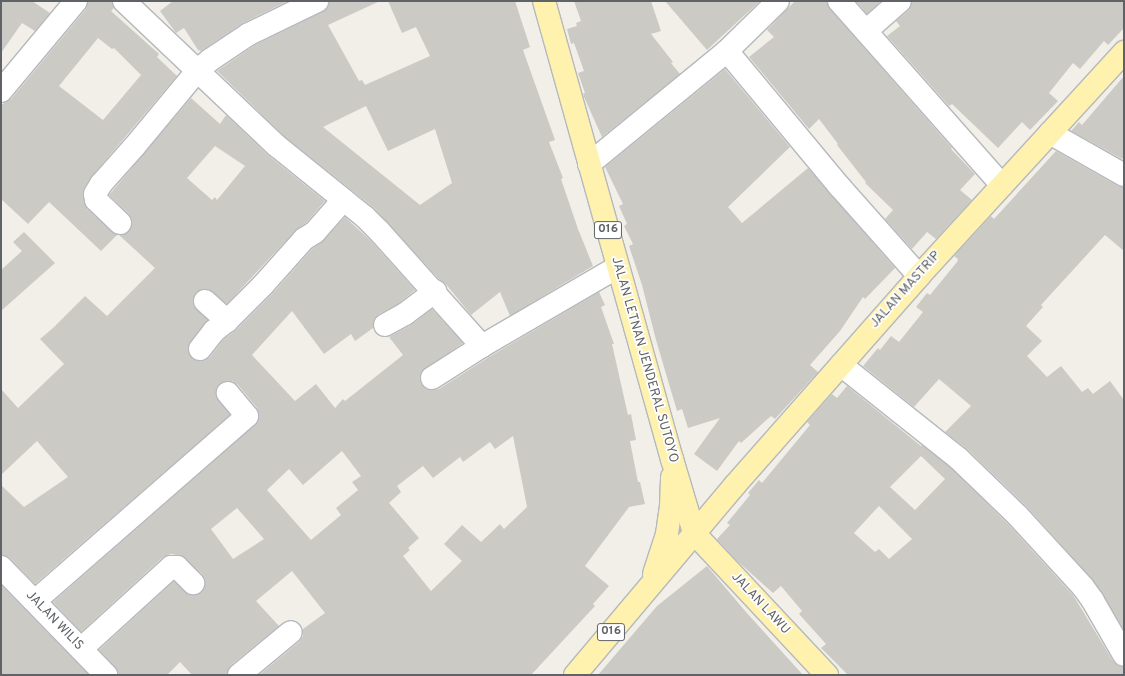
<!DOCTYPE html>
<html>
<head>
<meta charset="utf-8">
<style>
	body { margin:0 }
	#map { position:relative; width:1125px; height:676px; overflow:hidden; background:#f1efe8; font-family:Overpass,sans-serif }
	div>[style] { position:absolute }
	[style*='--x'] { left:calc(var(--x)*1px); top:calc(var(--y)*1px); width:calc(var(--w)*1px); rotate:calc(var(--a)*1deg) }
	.building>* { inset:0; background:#cccac5 }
	.roads { filter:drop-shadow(1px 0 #b5b8bc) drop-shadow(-1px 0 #b5b8bc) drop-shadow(0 1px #b5b8bc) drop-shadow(0 -1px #b5b8bc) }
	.minor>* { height:22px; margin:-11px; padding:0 11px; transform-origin:11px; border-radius:11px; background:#fff }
	.major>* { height:22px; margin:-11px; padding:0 11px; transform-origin:11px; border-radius:11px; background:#fff2af }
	span { translate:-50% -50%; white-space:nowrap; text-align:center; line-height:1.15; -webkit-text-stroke:3.5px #fff; paint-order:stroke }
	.shield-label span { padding:1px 3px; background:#fff; border:1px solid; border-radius:3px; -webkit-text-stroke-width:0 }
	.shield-label { font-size:12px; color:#5f6368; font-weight:700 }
	.street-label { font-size:13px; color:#5f6368 }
	.frame { position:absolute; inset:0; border:2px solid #5f6368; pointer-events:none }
</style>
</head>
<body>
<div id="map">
	<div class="building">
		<div style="clip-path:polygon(1px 1px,32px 1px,50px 13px,35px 31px,22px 23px,1px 53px)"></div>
		<div style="clip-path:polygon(evenodd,88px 1px,112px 1px,114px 8px,111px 11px,159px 54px,157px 57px,177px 76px,92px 176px,84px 188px,83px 196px,87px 209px,117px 235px,101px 251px,49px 202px,28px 224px,1px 199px,1px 105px,11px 99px,86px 9px,88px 1px,98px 38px,112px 49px,114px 48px,141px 75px,103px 120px,59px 86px,98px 38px)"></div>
		<div style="clip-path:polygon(173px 1px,288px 1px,243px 23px,201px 51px,198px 50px,184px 28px,176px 33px,160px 11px)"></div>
		<div style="clip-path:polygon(evenodd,329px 1px,380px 1px,328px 25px,359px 81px,362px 80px,365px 85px,430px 56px,416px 27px,402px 33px,388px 1px,515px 1px,530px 47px,523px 50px,555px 140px,549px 142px,563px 178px,561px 179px,578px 229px,593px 266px,510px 316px,500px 292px,471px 315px,445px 283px,439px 279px,374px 208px,285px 137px,217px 71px,255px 45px,322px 12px,328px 8px,329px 1px,366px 106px,388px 151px,435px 129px,452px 183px,420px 205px,323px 127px,366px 106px)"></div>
		<div style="clip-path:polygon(574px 1px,651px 1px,661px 31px,651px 34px,673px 62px,671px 63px,680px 74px,602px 137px,584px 97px,583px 94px,585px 93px,578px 73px,584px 71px,574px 43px,571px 44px,567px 29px,577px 26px,576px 23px,581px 21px)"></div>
		<div style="clip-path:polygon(665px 1px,760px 1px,707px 50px)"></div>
		<div style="clip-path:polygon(795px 1px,827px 1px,830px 9px,952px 148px,951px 149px,975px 174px,960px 190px,972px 200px,936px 239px,927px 232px,912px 249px,885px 219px,893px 210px,865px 183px,866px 182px,837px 145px,838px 144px,819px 119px,809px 129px,749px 57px,774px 37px,767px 30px)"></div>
		<div style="clip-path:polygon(856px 1px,881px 1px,867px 14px)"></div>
		<div style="clip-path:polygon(912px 1px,1124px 1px,1124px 28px,1108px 45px,1104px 41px,1080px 69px,1073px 63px,1049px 93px,1058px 101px,1030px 130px,1022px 122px,998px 148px,952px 104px,949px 106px,887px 36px,900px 26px,896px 21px,909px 10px)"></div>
		<div style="clip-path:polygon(725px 69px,790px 147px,728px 207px,742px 223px,808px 168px,895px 268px,865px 299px,863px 297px,840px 331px,810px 365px,818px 372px,775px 419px,771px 416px,741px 443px,739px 441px,717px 471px,694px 454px,720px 418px,688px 428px,682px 409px,677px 411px,656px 340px,642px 285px,629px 246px,633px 244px,624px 226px,627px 224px,619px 206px,623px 204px,605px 167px)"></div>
		<div style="clip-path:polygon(1124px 76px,1124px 157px,1122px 159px,1071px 131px,1079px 122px,1082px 125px)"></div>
		<div style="clip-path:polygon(evenodd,191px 98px,220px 124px,226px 115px,269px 156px,325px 201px,307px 222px,295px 231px,227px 304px,208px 289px,202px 289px,196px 293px,193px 299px,193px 305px,208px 320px,188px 347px,189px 354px,193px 359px,198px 361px,204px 361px,210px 357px,223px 340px,236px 330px,272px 294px,312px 249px,324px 240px,345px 217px,371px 241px,415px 290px,398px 304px,379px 314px,374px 319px,373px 328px,355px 341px,351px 334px,324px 354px,292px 311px,252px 355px,295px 401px,316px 384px,335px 408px,343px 399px,345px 401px,403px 355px,389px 337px,411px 325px,432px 309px,463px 343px,421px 372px,420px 378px,421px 384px,426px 389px,432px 390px,439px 389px,489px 357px,599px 292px,605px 305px,601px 307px,614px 344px,612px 344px,628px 415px,631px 414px,636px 440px,630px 441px,638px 482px,640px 482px,645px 504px,629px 507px,585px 566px,609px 586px,593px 604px,595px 606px,531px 675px,259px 675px,299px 642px,303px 636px,303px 629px,325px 613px,292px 571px,256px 601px,279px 626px,231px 665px,227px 675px,192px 675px,180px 662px,167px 675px,118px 675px,115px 667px,99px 650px,174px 581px,189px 595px,196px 595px,202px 592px,205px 586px,205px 579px,202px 574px,182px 556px,171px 554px,163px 557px,81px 632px,53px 602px,255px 425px,259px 420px,259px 414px,257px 408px,238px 385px,232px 381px,226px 381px,220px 384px,216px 388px,216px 395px,230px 415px,35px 584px,10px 558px,1px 555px,1px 485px,24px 507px,68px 477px,37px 441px,1px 475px,1px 389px,18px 408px,64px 364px,40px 339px,53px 328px,85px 296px,107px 316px,155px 268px,119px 235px,129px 231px,132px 226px,132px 220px,129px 214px,109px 195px,191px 98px,215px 146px,245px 166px,217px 200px,215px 197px,212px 200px,187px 178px,215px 146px,191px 98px,513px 436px,527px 507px,504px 529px,500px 524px,481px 542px,462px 525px,444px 544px,462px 561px,431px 591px,403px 556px,410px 550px,408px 548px,419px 538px,389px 503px,401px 492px,397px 486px,423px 466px,433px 478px,460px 457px,463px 462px,490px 442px,495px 449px,513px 436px,191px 98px,342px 451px,361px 476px,352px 482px,358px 490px,336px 508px,341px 515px,311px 540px,267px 490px,289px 469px,303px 485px,342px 451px,191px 98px,237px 508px,264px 539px,233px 559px,211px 529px,237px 508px)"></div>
		<div style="clip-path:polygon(1056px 151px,1118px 186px,1124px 187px,1124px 251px,1105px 235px,1041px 305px,1043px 307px,1026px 326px,1042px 341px,1027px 356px,1047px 377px,1061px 366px,1082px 392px,1088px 388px,1093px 394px,1110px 381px,1124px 400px,1124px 630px,1092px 579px,1027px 507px,967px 449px,945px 432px,971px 406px,939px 379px,914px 407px,863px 366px,878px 348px,880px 350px,891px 336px,899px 342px,923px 312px,916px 307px,927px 293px,930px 295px,957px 262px,958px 259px,954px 256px,991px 216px,994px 219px)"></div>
		<div style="clip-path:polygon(24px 232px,55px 263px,1px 311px,1px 270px,22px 251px,13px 242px)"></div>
		<div style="clip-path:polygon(evenodd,847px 386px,921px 446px,922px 445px,950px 467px,1009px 525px,1073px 595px,1113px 661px,1118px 666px,1124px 667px,1124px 675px,848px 675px,821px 648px,826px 644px,799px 614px,802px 611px,781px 586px,773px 593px,735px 559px,717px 539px,730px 525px,727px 523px,750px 495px,748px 493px,759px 480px,762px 483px,810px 425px,807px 422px,832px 394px,837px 398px,847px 386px,921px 456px,945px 479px,915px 510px,890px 487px,921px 456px,847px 386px,879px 506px,912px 539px,889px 559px,879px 549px,875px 552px,854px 533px,879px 506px)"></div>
		<div style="clip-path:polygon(707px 566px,746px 612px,803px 675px,598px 675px,657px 606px)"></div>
		<div style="clip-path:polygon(1px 585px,89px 675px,1px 675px)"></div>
	</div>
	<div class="roads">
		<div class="minor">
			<div style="--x:124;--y:1;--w:211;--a:43.5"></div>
			<div style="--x:277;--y:146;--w:113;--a:38.9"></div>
			<div style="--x:365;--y:217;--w:21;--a:45"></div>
			<div style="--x:380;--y:232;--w:153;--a:48.2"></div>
			<div style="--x:839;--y:1;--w:246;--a:48.5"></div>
			<div style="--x:866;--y:31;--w:45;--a:-41.4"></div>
			<div style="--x:727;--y:51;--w:71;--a:-44.4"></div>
			<div style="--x:1;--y:91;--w:117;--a:-50.2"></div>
			<div style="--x:1050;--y:133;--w:85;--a:29.6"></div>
			<div style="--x:589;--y:164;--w:178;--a:-39.3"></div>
			<div style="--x:727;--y:51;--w:177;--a:50.3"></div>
			<div style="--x:840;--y:187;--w:119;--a:48.4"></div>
			<div style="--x:120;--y:223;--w:33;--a:-136"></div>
			<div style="--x:96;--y:200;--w:6;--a:-99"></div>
			<div style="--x:95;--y:194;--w:12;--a:-59"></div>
			<div style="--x:101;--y:184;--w:50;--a:-48.3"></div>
			<div style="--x:134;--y:147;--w:100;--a:-50.3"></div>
			<div style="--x:198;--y:70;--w:16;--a:-40"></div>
			<div style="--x:210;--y:60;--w:47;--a:-33.7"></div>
			<div style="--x:249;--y:34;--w:76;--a:-25.9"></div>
			<div style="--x:205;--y:301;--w:30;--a:42"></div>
			<div style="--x:385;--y:325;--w:23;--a:-29"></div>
			<div style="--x:405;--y:314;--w:38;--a:-37"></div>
			<div style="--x:200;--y:349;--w:23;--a:-52"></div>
			<div style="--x:214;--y:331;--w:16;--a:-38"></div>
			<div style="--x:227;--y:321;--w:51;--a:-45"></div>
			<div style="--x:263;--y:285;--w:62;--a:-48.3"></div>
			<div style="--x:304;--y:239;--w:13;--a:-32"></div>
			<div style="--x:315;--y:232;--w:43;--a:-48.8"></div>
			<div style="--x:841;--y:365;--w:149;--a:38.5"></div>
			<div style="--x:958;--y:458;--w:83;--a:44"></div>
			<div style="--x:1018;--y:516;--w:96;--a:47.5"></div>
			<div style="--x:1083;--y:587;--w:17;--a:54"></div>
			<div style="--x:1093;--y:601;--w:62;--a:60.1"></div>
			<div style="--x:432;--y:378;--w:59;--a:-32.6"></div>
			<div style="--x:482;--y:346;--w:157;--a:-30.2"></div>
			<div style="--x:1;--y:567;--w:151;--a:45.8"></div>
			<div style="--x:35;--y:601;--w:281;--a:-41.1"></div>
			<div style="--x:247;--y:416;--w:30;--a:-130"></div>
			<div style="--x:81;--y:649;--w:122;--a:-42.3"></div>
			<div style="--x:171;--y:567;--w:6;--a:0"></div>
			<div style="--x:177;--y:567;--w:23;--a:45"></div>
			<div style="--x:239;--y:675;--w:67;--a:-39.6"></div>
		</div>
		<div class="major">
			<div style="--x:544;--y:1;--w:476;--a:74.4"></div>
			<div style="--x:672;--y:459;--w:77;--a:73.4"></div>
			<div style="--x:694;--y:533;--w:195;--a:46.9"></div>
			<div style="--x:654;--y:574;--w:42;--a:-72"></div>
			<div style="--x:667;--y:534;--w:27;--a:-82"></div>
			<div style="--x:671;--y:507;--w:30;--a:-88"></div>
			<div style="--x:575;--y:675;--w:248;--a:-49.9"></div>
			<div style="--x:735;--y:485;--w:278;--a:-48.6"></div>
			<div style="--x:919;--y:276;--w:304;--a:-47.5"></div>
		</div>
	</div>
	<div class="shield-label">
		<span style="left:608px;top:230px">016</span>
		<span style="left:611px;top:632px">016</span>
	</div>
	<div class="street-label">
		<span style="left:906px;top:290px;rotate:-48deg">JALAN MASTRIP</span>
		<span style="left:644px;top:360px;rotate:74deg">JALAN LETNAN JENDERAL SUTOYO</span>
		<span style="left:760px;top:604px;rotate:47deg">JALAN LAWU</span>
		<span style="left:54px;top:621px;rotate:46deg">JALAN WILIS</span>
	</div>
	<div class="frame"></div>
</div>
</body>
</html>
